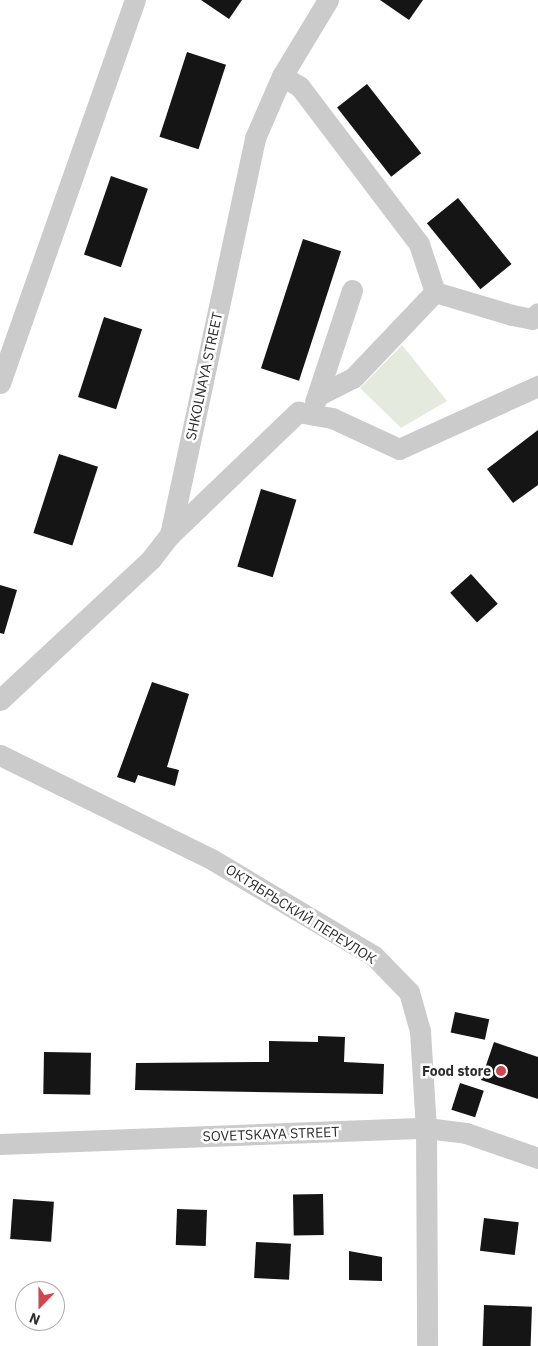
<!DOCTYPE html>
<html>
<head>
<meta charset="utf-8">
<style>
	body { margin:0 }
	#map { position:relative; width:538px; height:1346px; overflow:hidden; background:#fff; font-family:"IBM Plex Sans",sans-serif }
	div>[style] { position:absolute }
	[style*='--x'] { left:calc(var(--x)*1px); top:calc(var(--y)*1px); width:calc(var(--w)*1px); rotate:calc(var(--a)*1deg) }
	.green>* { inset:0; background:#e4eadd }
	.building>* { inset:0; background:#151515; transform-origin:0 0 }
	.minor>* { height:21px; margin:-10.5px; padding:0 10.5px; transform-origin:10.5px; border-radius:10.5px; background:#cbcbcb }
	.dots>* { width:14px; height:14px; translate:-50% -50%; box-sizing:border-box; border:2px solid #fff; border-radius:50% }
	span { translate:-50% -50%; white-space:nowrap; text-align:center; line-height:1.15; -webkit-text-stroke:5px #fff; paint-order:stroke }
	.street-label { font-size:14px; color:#2e2e2e }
	.poi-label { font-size:14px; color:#2e2e2e; font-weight:700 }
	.right { translate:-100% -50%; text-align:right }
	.north { position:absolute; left:15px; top:1281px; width:50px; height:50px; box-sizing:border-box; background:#fff; border:1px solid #ababab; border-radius:50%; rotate:202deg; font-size:14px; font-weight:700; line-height:20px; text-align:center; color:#2e2e2e }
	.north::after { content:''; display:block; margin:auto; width:18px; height:22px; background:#cf464c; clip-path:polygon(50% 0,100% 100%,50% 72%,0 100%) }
</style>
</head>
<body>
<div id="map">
	<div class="green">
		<div style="clip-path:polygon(402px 345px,447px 401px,401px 428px,360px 388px)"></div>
	</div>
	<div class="building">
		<div style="clip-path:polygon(201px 0,242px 0,229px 19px)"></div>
		<div style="clip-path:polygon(380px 0,423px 0,409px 20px)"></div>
		<div style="left:187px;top:52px;width:41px;height:89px;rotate:18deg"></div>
		<div style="left:367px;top:84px;width:88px;height:38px;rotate:52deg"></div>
		<div style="left:111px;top:176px;width:39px;height:83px;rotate:19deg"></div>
		<div style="left:458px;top:198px;width:85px;height:40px;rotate:51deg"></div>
		<div style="left:303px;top:239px;width:40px;height:136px;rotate:18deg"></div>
		<div style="left:104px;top:317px;width:40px;height:84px;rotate:18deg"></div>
		<div style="clip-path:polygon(538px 430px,538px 485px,513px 503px,487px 469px)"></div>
		<div style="left:59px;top:454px;width:41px;height:83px;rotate:18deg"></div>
		<div style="left:261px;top:489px;width:37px;height:81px;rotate:17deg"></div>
		<div style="left:471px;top:574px;width:40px;height:28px;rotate:48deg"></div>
		<div style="clip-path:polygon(0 585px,17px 590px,4px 634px,0 633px)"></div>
		<div style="clip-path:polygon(152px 682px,189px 694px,167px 767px,179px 770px,175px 786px,138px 775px,135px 783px,117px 777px)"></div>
		<div style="left:455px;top:1012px;width:35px;height:21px;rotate:12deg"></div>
		<div style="clip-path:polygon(318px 1036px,345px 1037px,344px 1062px,384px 1064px,383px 1094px,135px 1090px,136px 1063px,269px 1062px,269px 1041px,318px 1042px)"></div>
		<div style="clip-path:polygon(494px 1042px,538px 1057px,538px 1099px,481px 1080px)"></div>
		<div style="left:44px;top:1052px;width:47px;height:42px;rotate:1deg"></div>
		<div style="left:460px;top:1083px;width:25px;height:28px;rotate:18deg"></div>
		<div style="left:323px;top:1194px;width:41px;height:30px;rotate:89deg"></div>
		<div style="left:13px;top:1199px;width:41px;height:40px;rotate:4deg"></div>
		<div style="left:177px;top:1209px;width:30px;height:36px;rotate:2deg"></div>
		<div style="left:484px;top:1218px;width:35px;height:33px;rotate:7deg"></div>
		<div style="left:256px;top:1242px;width:35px;height:36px;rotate:3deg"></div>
		<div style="clip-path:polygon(349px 1251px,382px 1257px,382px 1281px,349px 1280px)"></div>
		<div style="left:484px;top:1305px;width:48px;height:41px;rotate:2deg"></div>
	</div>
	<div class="minor">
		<div style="--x:282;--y:76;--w:21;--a:31"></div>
		<div style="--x:300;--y:87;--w:197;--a:52.8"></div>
		<div style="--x:419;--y:244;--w:51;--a:71.6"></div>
		<div style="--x:0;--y:383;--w:406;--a:-70.6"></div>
		<div style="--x:319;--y:395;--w:38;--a:-27"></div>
		<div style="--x:353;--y:378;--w:119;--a:-46.4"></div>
		<div style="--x:435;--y:292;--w:80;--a:16.6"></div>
		<div style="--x:512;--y:315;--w:20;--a:11"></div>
		<div style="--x:532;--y:319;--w:8;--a:-45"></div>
		<div style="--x:315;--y:402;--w:118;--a:-71.7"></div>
		<div style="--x:170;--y:535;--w:178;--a:-43.9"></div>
		<div style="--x:298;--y:412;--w:35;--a:10"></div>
		<div style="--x:332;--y:418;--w:74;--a:24.8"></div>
		<div style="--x:399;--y:449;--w:153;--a:-24.4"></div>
		<div style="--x:0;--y:700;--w:207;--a:-43"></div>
		<div style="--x:151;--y:559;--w:31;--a:-52"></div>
		<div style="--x:170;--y:535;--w:406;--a:-77.9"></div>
		<div style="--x:255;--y:138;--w:68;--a:-66.5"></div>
		<div style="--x:282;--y:76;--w:89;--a:-58.8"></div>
		<div style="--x:0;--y:755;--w:237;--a:26.2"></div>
		<div style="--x:213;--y:860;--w:187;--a:30.8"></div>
		<div style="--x:374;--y:956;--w:50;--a:45.8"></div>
		<div style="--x:409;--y:992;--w:41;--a:74.2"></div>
		<div style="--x:420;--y:1031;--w:97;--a:86.5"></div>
		<div style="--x:426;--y:1128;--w:218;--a:89.7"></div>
		<div style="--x:0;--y:1144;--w:426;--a:-2.2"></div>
		<div style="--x:426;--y:1128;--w:40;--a:7.1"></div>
		<div style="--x:466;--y:1133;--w:76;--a:19.1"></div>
	</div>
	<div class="dots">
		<div style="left:501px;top:1071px;background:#cf464c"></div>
	</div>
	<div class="street-label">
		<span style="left:204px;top:376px;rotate:-78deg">SHKOLNAYA STREET</span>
		<span style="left:301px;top:914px;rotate:32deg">ОКТЯБРЬСКИЙ ПЕРЕУЛОК</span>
		<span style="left:271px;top:1134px;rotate:-2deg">SOVETSKAYA STREET</span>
	</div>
	<div class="poi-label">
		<span class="right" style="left:491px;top:1071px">Food store</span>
	</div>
	<div class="north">N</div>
</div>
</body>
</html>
